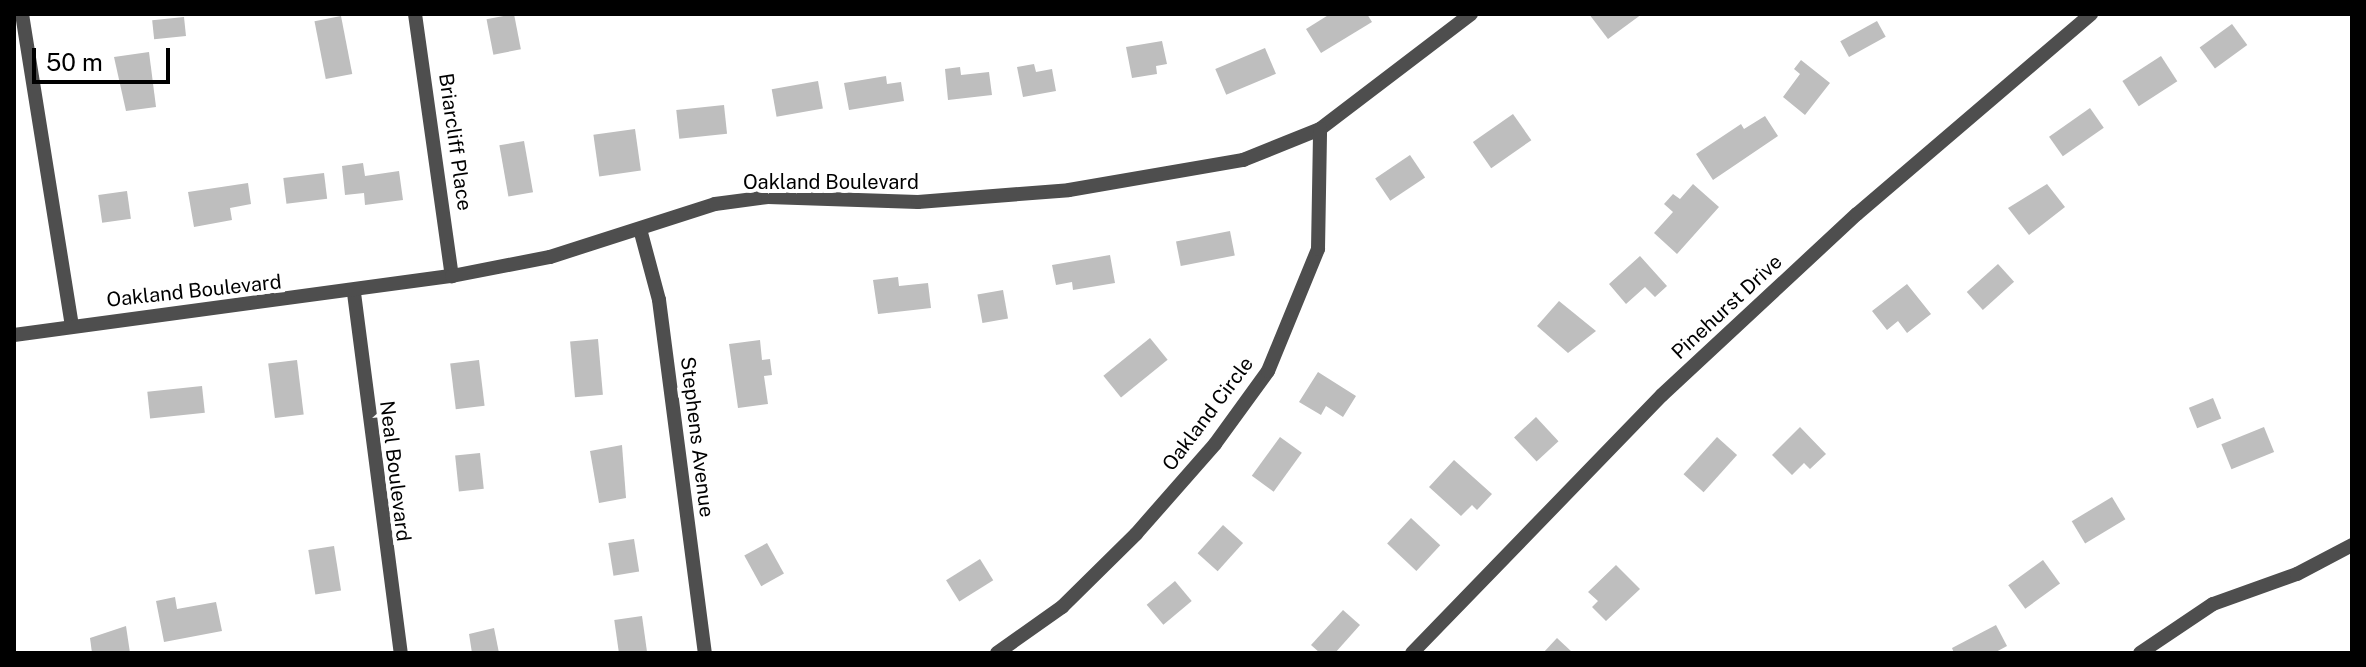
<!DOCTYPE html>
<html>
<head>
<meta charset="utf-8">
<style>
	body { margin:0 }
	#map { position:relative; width:2366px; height:667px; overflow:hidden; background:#fff; font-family:"Public Sans",sans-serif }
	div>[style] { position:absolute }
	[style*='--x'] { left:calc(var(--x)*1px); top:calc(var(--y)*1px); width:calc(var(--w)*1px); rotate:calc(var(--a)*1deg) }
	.building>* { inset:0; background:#bebebe; transform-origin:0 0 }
	.street>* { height:14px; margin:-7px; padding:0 7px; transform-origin:7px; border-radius:7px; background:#4e4e4e }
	span { translate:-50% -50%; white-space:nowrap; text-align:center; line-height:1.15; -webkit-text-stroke:8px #fff; paint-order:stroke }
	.street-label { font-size:20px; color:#000 }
	.frame { position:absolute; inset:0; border:16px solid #000; pointer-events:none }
	.scale { position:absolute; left:32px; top:48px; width:138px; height:36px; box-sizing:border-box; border:4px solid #000; border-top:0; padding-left:10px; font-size:24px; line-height:28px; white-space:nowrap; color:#000; -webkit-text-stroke:6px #fff; paint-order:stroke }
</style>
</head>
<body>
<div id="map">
	<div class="building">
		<div style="left:514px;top:14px;width:36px;height:28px;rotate:79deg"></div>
		<div style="clip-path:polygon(1330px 14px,1367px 14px,1372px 22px,1321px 53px,1306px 29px)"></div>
		<div style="clip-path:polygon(1589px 14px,1642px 14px,1608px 39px)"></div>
		<div style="left:341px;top:16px;width:59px;height:27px;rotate:79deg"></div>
		<div style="left:184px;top:17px;width:19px;height:32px;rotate:84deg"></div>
		<div style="left:1877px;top:21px;width:18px;height:42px;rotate:61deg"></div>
		<div style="left:2232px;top:24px;width:26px;height:40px;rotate:54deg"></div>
		<div style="clip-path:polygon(1162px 41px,1167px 64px,1156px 66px,1157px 74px,1132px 78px,1126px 47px)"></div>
		<div style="left:1265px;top:48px;width:28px;height:54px;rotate:67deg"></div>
		<div style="clip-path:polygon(149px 52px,156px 107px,126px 111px,114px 57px)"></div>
		<div style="left:2161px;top:56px;width:30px;height:46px;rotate:57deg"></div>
		<div style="clip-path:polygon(1801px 60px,1830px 83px,1805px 115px,1783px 97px,1800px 74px,1794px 69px)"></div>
		<div style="clip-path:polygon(1034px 64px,1036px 72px,1052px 69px,1056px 91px,1023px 97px,1017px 67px)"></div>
		<div style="clip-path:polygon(960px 67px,961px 75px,989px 72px,992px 95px,948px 100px,945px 69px)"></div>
		<div style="clip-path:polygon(886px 76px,887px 84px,901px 82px,904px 101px,849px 110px,844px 83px)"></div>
		<div style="left:818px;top:81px;width:28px;height:47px;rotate:80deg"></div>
		<div style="left:724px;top:105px;width:29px;height:48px;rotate:84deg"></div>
		<div style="left:2090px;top:108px;width:24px;height:50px;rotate:55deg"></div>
		<div style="left:1513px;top:114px;width:32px;height:49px;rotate:55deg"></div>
		<div style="clip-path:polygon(1765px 116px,1778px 136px,1713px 180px,1696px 154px,1741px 124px,1744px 129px)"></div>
		<div style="left:635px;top:129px;width:42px;height:42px;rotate:82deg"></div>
		<div style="left:524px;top:141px;width:52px;height:25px;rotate:80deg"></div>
		<div style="left:1410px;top:155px;width:27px;height:42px;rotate:56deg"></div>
		<div style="clip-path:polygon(363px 163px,365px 176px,399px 171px,403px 200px,365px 205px,364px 193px,345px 195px,342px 166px)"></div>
		<div style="left:324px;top:173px;width:26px;height:41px;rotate:83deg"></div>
		<div style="clip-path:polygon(248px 183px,251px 204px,230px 208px,232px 220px,194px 227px,188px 192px)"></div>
		<div style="clip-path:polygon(1693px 184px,1719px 207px,1677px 254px,1654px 233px,1673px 212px,1664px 204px,1673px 194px,1680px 199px)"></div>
		<div style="clip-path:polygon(2047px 184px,2065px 207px,2029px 235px,2008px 208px)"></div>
		<div style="left:127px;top:191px;width:28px;height:29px;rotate:82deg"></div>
		<div style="left:1230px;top:231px;width:25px;height:55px;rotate:79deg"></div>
		<div style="clip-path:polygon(1110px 255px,1115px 283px,1073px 290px,1072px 282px,1056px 285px,1052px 265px)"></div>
		<div style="clip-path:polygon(1640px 256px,1667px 286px,1655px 297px,1645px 287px,1626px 304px,1609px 284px)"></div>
		<div style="left:1998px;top:264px;width:24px;height:42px;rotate:48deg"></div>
		<div style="clip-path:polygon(898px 277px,899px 286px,928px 283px,931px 308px,878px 314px,873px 280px)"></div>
		<div style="clip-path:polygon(1907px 284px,1931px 314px,1907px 333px,1898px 321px,1887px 330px,1872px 311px)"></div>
		<div style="left:1003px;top:290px;width:29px;height:26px;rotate:80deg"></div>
		<div style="clip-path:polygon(1559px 301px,1596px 331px,1568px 353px,1537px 326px)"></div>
		<div style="left:1150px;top:338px;width:28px;height:60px;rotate:51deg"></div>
		<div style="left:598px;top:339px;width:56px;height:28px;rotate:85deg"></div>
		<div style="clip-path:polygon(760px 340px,762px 360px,770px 359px,772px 375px,764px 376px,768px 404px,738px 408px,729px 344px)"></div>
		<div style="left:297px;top:360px;width:55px;height:29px;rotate:83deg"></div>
		<div style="left:479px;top:360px;width:46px;height:29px;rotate:83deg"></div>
		<div style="clip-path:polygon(1318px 372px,1356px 396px,1343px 417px,1326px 406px,1321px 415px,1299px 402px)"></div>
		<div style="left:202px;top:386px;width:27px;height:55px;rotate:84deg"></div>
		<div style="left:2213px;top:398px;width:22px;height:26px;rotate:68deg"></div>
		<div style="left:1536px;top:417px;width:33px;height:30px;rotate:47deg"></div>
		<div style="clip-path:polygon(1800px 427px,1826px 454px,1810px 469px,1804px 463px,1792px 475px,1772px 455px)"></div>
		<div style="left:2264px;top:427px;width:27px;height:46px;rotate:68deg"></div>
		<div style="left:1280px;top:437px;width:27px;height:48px;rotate:36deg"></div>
		<div style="left:1717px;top:437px;width:27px;height:50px;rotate:42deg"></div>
		<div style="clip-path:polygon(622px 445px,626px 498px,599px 503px,590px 451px)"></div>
		<div style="left:480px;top:453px;width:36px;height:25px;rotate:84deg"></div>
		<div style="clip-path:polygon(1454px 460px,1492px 494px,1477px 510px,1472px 505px,1461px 516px,1429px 487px)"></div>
		<div style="left:2112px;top:497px;width:26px;height:47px;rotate:59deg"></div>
		<div style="left:1411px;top:518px;width:40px;height:35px;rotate:43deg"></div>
		<div style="left:1223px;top:525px;width:27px;height:38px;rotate:42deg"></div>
		<div style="left:634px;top:539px;width:33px;height:26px;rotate:81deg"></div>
		<div style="left:767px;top:543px;width:35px;height:26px;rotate:61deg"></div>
		<div style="left:334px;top:546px;width:45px;height:26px;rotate:81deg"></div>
		<div style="left:980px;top:559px;width:25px;height:40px;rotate:58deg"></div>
		<div style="left:2043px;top:560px;width:29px;height:43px;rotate:54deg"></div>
		<div style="clip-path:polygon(1616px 565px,1640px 589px,1606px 621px,1592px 607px,1598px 601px,1588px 592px)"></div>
		<div style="left:1175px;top:581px;width:26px;height:37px;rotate:50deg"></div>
		<div style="clip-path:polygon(175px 597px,177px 609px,216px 602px,222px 631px,164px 642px,156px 601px)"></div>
		<div style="clip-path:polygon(1343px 610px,1360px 625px,1335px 653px,1320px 653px,1311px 645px)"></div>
		<div style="left:642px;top:616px;width:37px;height:28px;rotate:82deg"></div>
		<div style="clip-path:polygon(1996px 625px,2007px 646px,1994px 653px,1954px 653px,1952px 648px)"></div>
		<div style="clip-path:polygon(126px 626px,130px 653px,92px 653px,90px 638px)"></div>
		<div style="clip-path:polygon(494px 628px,499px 653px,472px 653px,469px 634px)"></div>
		<div style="clip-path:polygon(1557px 638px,1573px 653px,1543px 653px)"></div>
	</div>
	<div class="street">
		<div style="--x:22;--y:14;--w:315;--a:80.9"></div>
		<div style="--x:415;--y:14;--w:265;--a:82"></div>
		<div style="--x:640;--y:229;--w:73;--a:75"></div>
		<div style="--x:659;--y:300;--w:356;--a:82.6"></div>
		<div style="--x:354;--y:293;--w:363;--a:82.6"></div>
		<div style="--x:14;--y:335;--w:442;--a:-7.7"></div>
		<div style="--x:452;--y:276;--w:100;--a:-11"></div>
		<div style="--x:550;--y:257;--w:173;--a:-17.8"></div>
		<div style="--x:715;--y:204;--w:53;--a:-7.5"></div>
		<div style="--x:768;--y:197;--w:150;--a:1.9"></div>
		<div style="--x:918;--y:202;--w:151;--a:-4.5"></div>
		<div style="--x:1069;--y:190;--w:177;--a:-9.8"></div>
		<div style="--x:1243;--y:160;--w:83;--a:-21.9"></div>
		<div style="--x:1320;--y:129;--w:190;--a:-37.3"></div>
		<div style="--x:997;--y:653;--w:80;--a:-35.3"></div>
		<div style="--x:1062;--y:607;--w:104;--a:-44.6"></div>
		<div style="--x:1136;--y:534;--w:120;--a:-48.7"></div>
		<div style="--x:1215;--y:444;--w:90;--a:-54"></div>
		<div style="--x:1268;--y:371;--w:132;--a:-67.7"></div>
		<div style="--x:1318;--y:249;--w:120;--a:-89"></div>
		<div style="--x:1412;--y:653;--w:359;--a:-45.9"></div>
		<div style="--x:1662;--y:395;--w:266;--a:-42.9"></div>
		<div style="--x:1857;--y:214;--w:308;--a:-40.5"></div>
		<div style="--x:2140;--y:653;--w:88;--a:-33.9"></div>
		<div style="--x:2213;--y:604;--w:89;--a:-19.7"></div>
		<div style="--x:2297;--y:574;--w:62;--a:-27.8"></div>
	</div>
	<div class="street-label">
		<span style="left:455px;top:142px;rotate:82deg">Briarcliff Place</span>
		<span style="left:831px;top:182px">Oakland Boulevard</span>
		<span style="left:194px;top:291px;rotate:-6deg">Oakland Boulevard</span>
		<span style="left:1727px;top:307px;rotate:-43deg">Pinehurst Drive</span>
		<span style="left:1208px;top:414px;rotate:-53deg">Oakland Circle</span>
		<span style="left:697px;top:437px;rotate:83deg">Stephens Avenue</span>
		<span style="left:395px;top:471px;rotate:83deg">Neal Boulevard</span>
	</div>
	<div class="frame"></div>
	<div class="scale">50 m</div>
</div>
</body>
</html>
